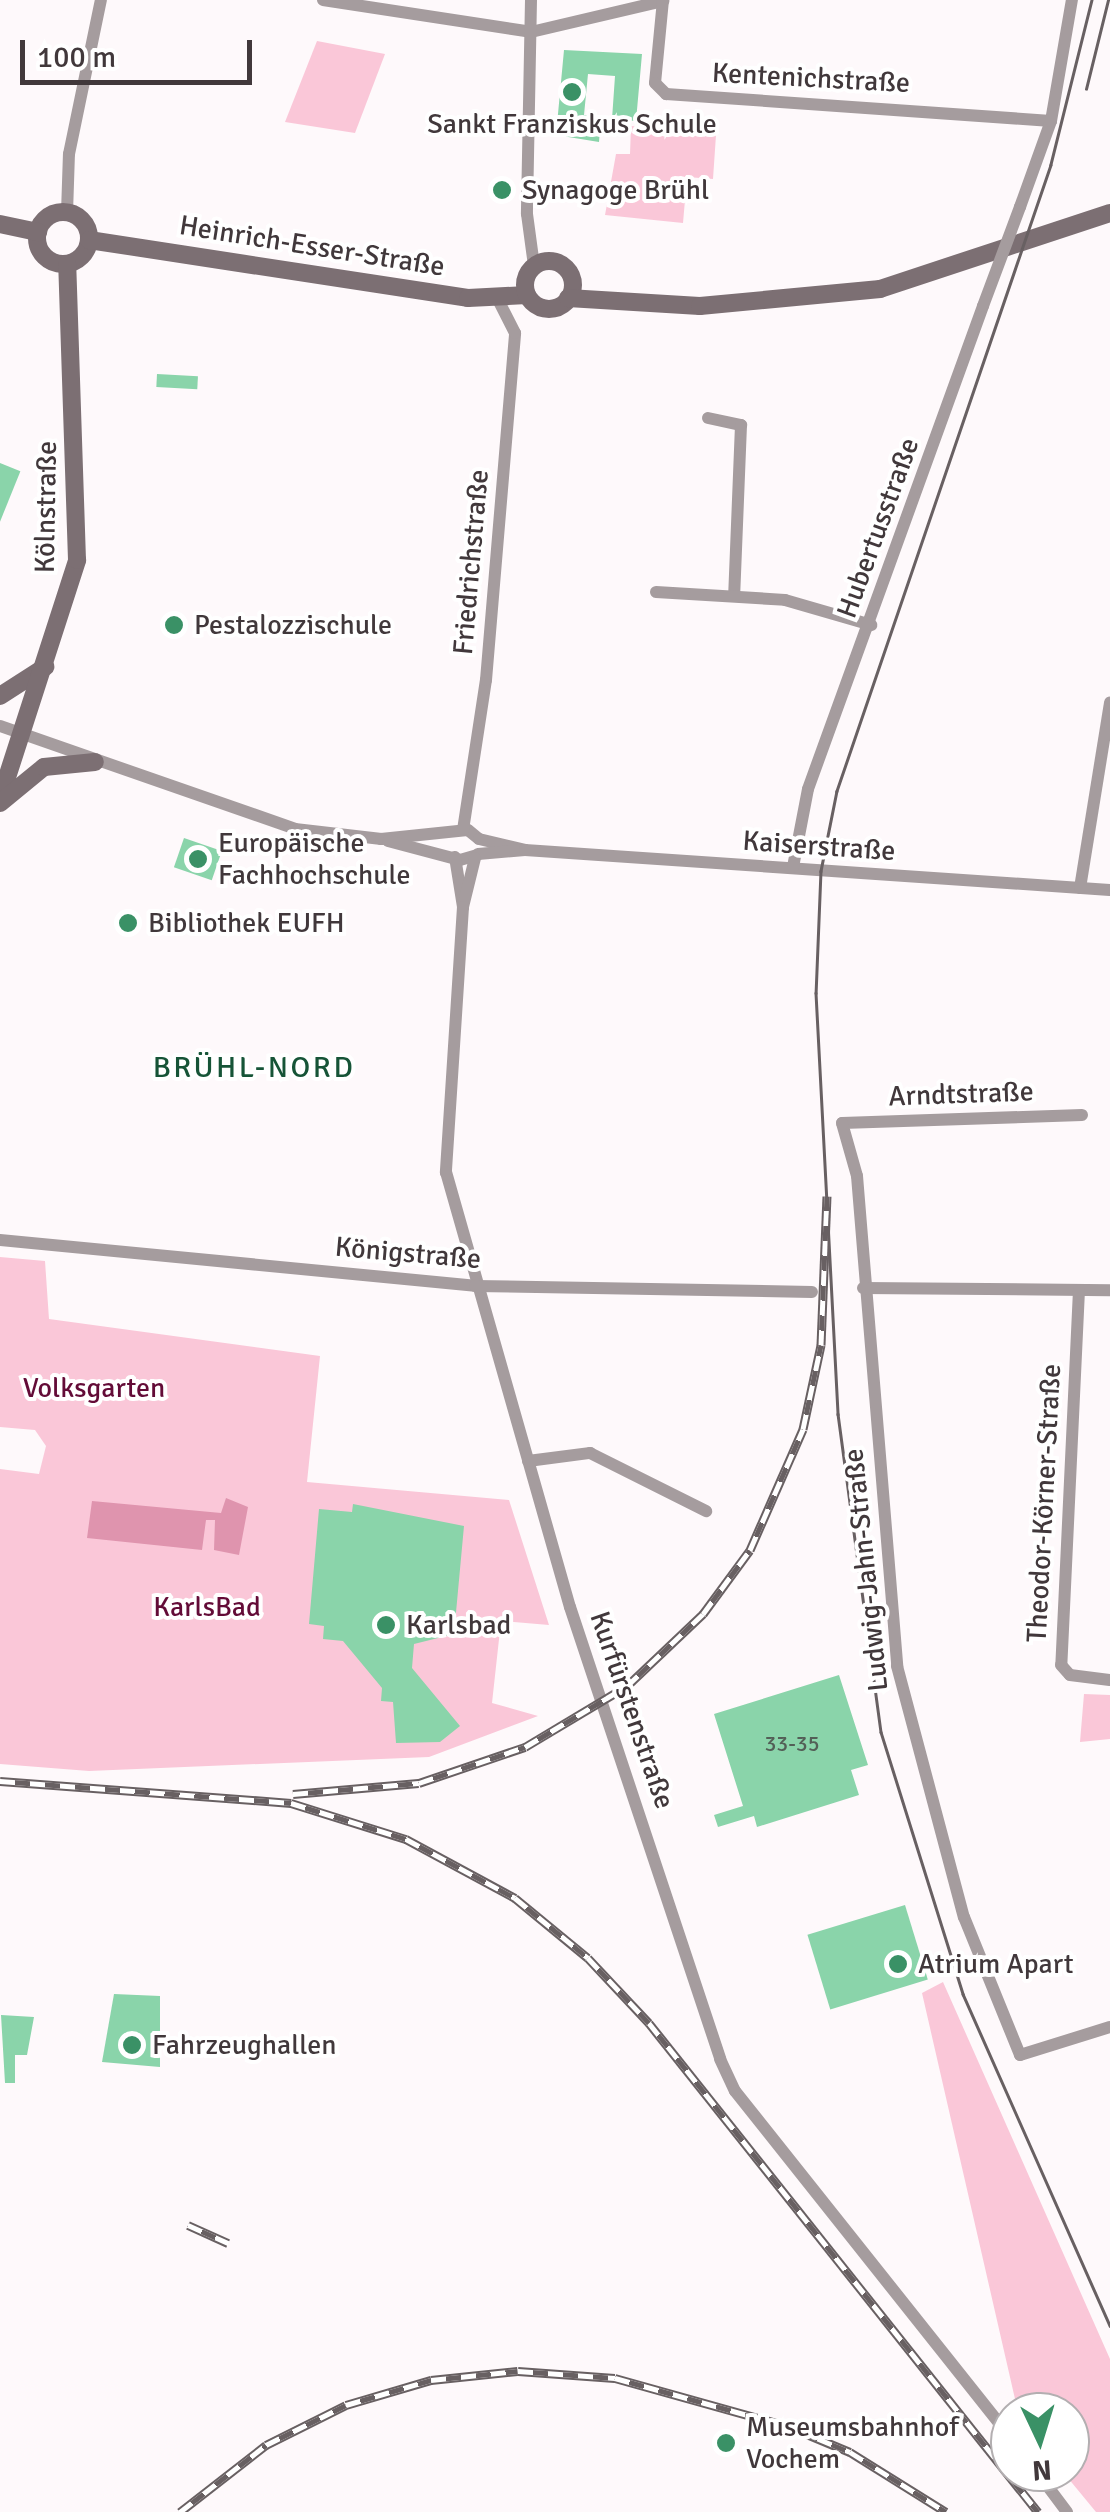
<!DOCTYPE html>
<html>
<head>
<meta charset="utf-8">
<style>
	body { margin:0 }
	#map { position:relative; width:1110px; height:2512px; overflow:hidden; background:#fef9fb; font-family:Signika,sans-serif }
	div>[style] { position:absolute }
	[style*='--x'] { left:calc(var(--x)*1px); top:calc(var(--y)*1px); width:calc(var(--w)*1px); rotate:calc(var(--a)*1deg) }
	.green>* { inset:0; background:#fac7d8 }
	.water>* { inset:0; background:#df94ae }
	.building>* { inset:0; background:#8ad4aa; transform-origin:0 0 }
	.minor>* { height:12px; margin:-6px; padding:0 6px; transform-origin:6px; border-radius:6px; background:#a59c9e }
	.secondary>* { height:18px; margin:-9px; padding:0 9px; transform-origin:9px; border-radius:9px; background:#7c6f73 }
	.secondary>.ring { margin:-9px; padding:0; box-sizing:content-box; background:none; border:18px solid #7c6f73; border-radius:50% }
	.tram>* { height:2.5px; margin:-1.25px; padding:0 1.25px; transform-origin:1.25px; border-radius:1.25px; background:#686062 }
	.rail>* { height:9px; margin-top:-4.5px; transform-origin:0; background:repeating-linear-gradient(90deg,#fff 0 15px,#686062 0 30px); box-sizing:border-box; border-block:2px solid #686062 }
	.minor-bridge>* { height:12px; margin:-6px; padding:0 6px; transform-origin:6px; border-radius:6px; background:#a59c9e }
	.dots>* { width:28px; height:28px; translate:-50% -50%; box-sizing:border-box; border:5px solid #fff; border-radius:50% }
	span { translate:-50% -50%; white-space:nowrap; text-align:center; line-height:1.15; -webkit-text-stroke:8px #fff; paint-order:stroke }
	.number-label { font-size:22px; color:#535f57 }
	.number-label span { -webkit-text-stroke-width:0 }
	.street-label { font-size:28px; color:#41383b }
	.poi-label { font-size:28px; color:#41383b }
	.left { translate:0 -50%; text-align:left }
	.park-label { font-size:28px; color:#630b37 }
	.neighbourhood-label { font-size:30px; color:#165437; letter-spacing:2.5px }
	.north { position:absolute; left:990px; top:2392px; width:100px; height:100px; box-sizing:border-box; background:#fff; border:2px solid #b3afb1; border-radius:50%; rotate:176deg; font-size:28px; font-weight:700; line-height:40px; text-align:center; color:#41383b }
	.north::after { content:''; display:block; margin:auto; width:35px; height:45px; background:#3a9166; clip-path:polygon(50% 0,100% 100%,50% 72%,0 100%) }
	.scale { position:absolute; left:20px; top:40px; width:232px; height:45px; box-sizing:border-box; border:5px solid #41383b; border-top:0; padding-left:12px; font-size:30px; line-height:35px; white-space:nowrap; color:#41383b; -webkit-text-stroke:8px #fff; paint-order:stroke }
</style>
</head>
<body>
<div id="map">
	<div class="green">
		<div style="clip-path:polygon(317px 41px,385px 54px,355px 133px,285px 122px)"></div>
		<div style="clip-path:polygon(631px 126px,716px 135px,713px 179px,687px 177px,683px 223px,605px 215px,616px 154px,630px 154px)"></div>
		<div style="clip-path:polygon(0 1257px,45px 1261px,49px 1319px,320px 1356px,307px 1482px,509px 1500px,549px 1625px,501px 1621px,492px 1703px,538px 1716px,429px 1757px,89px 1771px,0 1764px,0 1469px,39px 1474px,46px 1446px,35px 1430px,0 1427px)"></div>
		<div style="clip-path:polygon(1084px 1694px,1110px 1695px,1110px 1739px,1080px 1742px)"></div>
		<div style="clip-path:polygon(943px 1982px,1110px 2359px,1110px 2512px,1096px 2512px,1063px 2472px,1070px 2472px,1070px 2412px,1018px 2412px,922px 1993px)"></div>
	</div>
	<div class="water">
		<div style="clip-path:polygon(226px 1498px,248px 1507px,239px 1555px,214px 1550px,215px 1520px,206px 1520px,202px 1550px,87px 1538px,92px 1501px,221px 1513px)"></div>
	</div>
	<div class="building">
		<div style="clip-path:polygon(564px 50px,642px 54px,636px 121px,612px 119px,615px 76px,588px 74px,584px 115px,601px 117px,599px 142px,556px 135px)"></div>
		<div style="left:157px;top:374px;width:41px;height:13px;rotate:3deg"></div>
		<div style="left:0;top:463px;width:22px;height:107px;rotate:22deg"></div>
		<div style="left:184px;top:838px;width:40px;height:31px;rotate:19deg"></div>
		<div style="clip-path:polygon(353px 1504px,464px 1526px,454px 1634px,414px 1644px,412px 1668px,460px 1726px,440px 1742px,396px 1743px,393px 1702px,381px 1701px,382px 1688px,343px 1641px,323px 1639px,324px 1626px,309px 1624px,319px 1509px,352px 1512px)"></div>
		<div style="clip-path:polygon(839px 1675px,868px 1765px,851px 1770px,859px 1795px,757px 1827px,754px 1816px,718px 1827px,714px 1815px,743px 1806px,714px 1714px)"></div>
		<div style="left:905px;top:1905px;width:78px;height:102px;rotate:73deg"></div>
		<div style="clip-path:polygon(114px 1994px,160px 1996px,160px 2067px,102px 2062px)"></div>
		<div style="clip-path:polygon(1px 2015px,34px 2017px,27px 2055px,15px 2055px,15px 2083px,5px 2083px)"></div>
	</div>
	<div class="minor">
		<div style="--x:323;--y:0;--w:210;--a:8.7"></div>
		<div style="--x:531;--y:32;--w:136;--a:-13.2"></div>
		<div style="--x:531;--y:0;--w:214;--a:91.1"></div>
		<div style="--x:527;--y:214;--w:52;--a:82.3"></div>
		<div style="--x:663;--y:0;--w:83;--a:95.5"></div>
		<div style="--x:655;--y:83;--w:16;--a:45"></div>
		<div style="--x:666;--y:94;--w:386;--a:4"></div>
		<div style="--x:1020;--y:207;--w:91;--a:-70.2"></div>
		<div style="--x:1051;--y:121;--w:123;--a:-80.2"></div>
		<div style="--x:67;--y:213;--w:59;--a:-88.1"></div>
		<div style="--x:69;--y:154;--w:157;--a:-78.3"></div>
		<div style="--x:708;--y:418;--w:34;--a:12"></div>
		<div style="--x:741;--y:425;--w:171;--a:92.3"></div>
		<div style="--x:656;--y:592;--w:129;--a:3.5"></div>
		<div style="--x:785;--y:600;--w:90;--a:16.2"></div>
		<div style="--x:0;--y:726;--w:312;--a:19.2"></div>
		<div style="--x:295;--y:829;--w:87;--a:6.6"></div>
		<div style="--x:381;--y:839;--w:87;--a:-5.9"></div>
		<div style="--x:468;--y:830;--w:14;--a:39"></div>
		<div style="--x:463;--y:830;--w:152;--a:-81.3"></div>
		<div style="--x:486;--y:680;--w:348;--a:-85.2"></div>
		<div style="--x:515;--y:333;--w:38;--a:-117"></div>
		<div style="--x:479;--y:839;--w:47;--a:13.4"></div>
		<div style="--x:388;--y:841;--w:74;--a:14.8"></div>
		<div style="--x:460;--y:860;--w:18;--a:-16"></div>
		<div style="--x:478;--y:854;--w:47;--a:-4.9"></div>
		<div style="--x:525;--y:850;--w:586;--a:3.91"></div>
		<div style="--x:455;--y:857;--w:51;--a:80.9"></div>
		<div style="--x:475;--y:858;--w:50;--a:103.8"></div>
		<div style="--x:463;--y:907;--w:266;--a:93.7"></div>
		<div style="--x:446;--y:1172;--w:452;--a:74.1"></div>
		<div style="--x:570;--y:1607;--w:476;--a:71.6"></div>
		<div style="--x:720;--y:2059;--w:35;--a:65"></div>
		<div style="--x:735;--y:2091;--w:442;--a:51.5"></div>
		<div style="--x:793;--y:867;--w:79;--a:-79.1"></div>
		<div style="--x:808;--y:789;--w:514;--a:-70.08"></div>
		<div style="--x:1080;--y:888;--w:188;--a:-80.8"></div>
		<div style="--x:1082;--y:1115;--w:240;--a:178.1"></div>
		<div style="--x:842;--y:1123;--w:55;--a:74.2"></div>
		<div style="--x:857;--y:1176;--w:492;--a:85.3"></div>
		<div style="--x:897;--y:1666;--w:260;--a:75.1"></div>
		<div style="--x:964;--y:1917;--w:149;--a:67.9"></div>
		<div style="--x:1020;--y:2055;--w:94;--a:-17.3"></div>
		<div style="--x:0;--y:1240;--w:477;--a:5.5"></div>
		<div style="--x:475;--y:1286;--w:337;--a:1"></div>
		<div style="--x:863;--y:1288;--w:247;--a:0.5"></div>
		<div style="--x:1079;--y:1290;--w:375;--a:92.7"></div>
		<div style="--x:1061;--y:1665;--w:13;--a:48"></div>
		<div style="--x:1070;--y:1675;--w:40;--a:7.1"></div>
		<div style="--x:528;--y:1461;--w:63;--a:-7.4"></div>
		<div style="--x:590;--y:1453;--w:130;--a:26.6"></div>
		<div style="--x:1037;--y:2472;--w:50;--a:53.1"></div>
	</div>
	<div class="secondary">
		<div class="ring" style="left:37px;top:212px;width:34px;height:34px"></div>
		<div style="--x:0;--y:224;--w:39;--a:12"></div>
		<div style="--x:89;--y:240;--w:383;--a:8.7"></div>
		<div style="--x:468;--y:298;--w:59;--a:-2.9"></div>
		<div class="ring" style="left:525px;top:261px;width:30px;height:30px"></div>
		<div style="--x:568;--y:298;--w:132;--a:3.5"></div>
		<div style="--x:700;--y:306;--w:181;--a:-5.4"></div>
		<div style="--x:880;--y:289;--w:242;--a:-18.3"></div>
		<div style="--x:0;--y:696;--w:54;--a:-32.8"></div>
		<div style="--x:0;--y:799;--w:251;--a:-72.1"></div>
		<div style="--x:77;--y:560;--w:296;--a:-91.9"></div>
		<div style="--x:0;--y:803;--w:57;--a:-39.3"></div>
		<div style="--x:44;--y:767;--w:51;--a:-5.6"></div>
	</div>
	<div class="tram">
		<div style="--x:1092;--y:0;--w:170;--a:104"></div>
		<div style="--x:1051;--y:165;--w:662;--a:108.87"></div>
		<div style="--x:837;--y:791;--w:82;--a:101.3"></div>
		<div style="--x:821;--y:871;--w:122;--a:92.3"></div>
		<div style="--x:816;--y:993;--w:422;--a:87"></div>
		<div style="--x:838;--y:1414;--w:321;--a:82.3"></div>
		<div style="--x:881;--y:1732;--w:275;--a:72.6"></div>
		<div style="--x:963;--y:1994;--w:363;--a:66.1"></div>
		<div style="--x:1086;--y:89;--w:92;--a:-76.1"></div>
	</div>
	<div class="rail">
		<div style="--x:0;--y:1781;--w:292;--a:4.3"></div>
		<div style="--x:291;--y:1803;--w:121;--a:17.4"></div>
		<div style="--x:406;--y:1839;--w:124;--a:28.4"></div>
		<div style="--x:515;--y:1898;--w:94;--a:39.4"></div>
		<div style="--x:588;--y:1958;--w:89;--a:46.8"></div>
		<div style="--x:649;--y:2023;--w:625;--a:51.5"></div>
		<div style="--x:293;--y:1794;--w:126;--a:-5"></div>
		<div style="--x:419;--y:1783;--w:112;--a:-18.8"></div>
		<div style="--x:525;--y:1747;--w:119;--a:-30.9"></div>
		<div style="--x:627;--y:1686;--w:105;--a:-43.5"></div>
		<div style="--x:703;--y:1614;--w:79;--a:-53.7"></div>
		<div style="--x:750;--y:1550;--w:132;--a:-66.3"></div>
		<div style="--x:803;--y:1429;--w:86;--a:-77.9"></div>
		<div style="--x:821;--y:1345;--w:149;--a:-87.7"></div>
		<div style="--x:188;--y:2225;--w:44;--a:24.2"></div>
		<div style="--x:180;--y:2512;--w:109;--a:-37.9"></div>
		<div style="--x:266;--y:2445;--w:89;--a:-26.6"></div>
		<div style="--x:346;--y:2405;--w:89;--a:-16.4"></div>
		<div style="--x:431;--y:2380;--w:87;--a:-5.9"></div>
		<div style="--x:518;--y:2371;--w:97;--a:4.1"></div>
		<div style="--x:615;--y:2378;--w:182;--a:15.6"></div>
		<div style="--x:790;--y:2427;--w:65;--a:22.6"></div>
		<div style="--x:850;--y:2452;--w:113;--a:32"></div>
	</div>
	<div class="minor-bridge">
		<div style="--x:983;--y:306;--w:106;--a:-69.5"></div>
	</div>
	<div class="dots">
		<div style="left:572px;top:92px;background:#3a9166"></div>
		<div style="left:502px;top:190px;background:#3a9166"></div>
		<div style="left:174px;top:625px;background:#3a9166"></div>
		<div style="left:198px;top:859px;background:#3a9166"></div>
		<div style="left:128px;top:923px;background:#3a9166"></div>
		<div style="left:386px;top:1625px;background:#3a9166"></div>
		<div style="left:898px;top:1964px;background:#3a9166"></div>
		<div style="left:132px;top:2045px;background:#3a9166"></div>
		<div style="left:726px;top:2443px;background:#3a9166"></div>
	</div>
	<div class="number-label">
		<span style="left:792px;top:1744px">33-35</span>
	</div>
	<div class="street-label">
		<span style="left:811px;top:78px;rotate:3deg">Kentenichstraße</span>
		<span style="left:312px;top:246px;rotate:9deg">Heinrich-Esser-Straße</span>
		<span style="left:46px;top:507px;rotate:-89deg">Kölnstraße</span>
		<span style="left:878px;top:528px;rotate:-70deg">Hubertusstraße</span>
		<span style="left:471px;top:562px;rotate:-85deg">Friedrichstraße</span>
		<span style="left:819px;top:846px;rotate:4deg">Kaiserstraße</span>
		<span style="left:961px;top:1094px;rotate:-2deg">Arndtstraße</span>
		<span style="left:408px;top:1253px;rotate:5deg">Königstraße</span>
		<span style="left:1044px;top:1503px;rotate:-87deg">Theodor-Körner-Straße</span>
		<span style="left:866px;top:1570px;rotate:-96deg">Ludwig-Jahn-Straße</span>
		<span style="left:632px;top:1710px;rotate:71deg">Kurfürstenstraße</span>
	</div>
	<div class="poi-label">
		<span style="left:572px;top:124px">Sankt Franziskus Schule</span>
		<span class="left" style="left:522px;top:190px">Synagoge Brühl</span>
		<span class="left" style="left:194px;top:625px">Pestalozzischule</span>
		<span class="left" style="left:218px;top:859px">Europäische<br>Fachhochschule</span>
		<span class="left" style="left:148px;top:923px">Bibliothek EUFH</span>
		<span class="left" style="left:406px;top:1625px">Karlsbad</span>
		<span class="left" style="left:918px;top:1964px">Atrium Apart</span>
		<span class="left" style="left:152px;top:2045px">Fahrzeughallen</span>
		<span class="left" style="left:746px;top:2443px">Museumsbahnhof<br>Vochem</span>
	</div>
	<div class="park-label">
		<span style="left:94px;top:1388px">Volksgarten</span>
		<span style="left:207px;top:1607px">KarlsBad</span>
	</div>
	<div class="neighbourhood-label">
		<span style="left:254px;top:1068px">BRÜHL-NORD</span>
	</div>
	<div class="north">N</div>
	<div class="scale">100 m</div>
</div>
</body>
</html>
